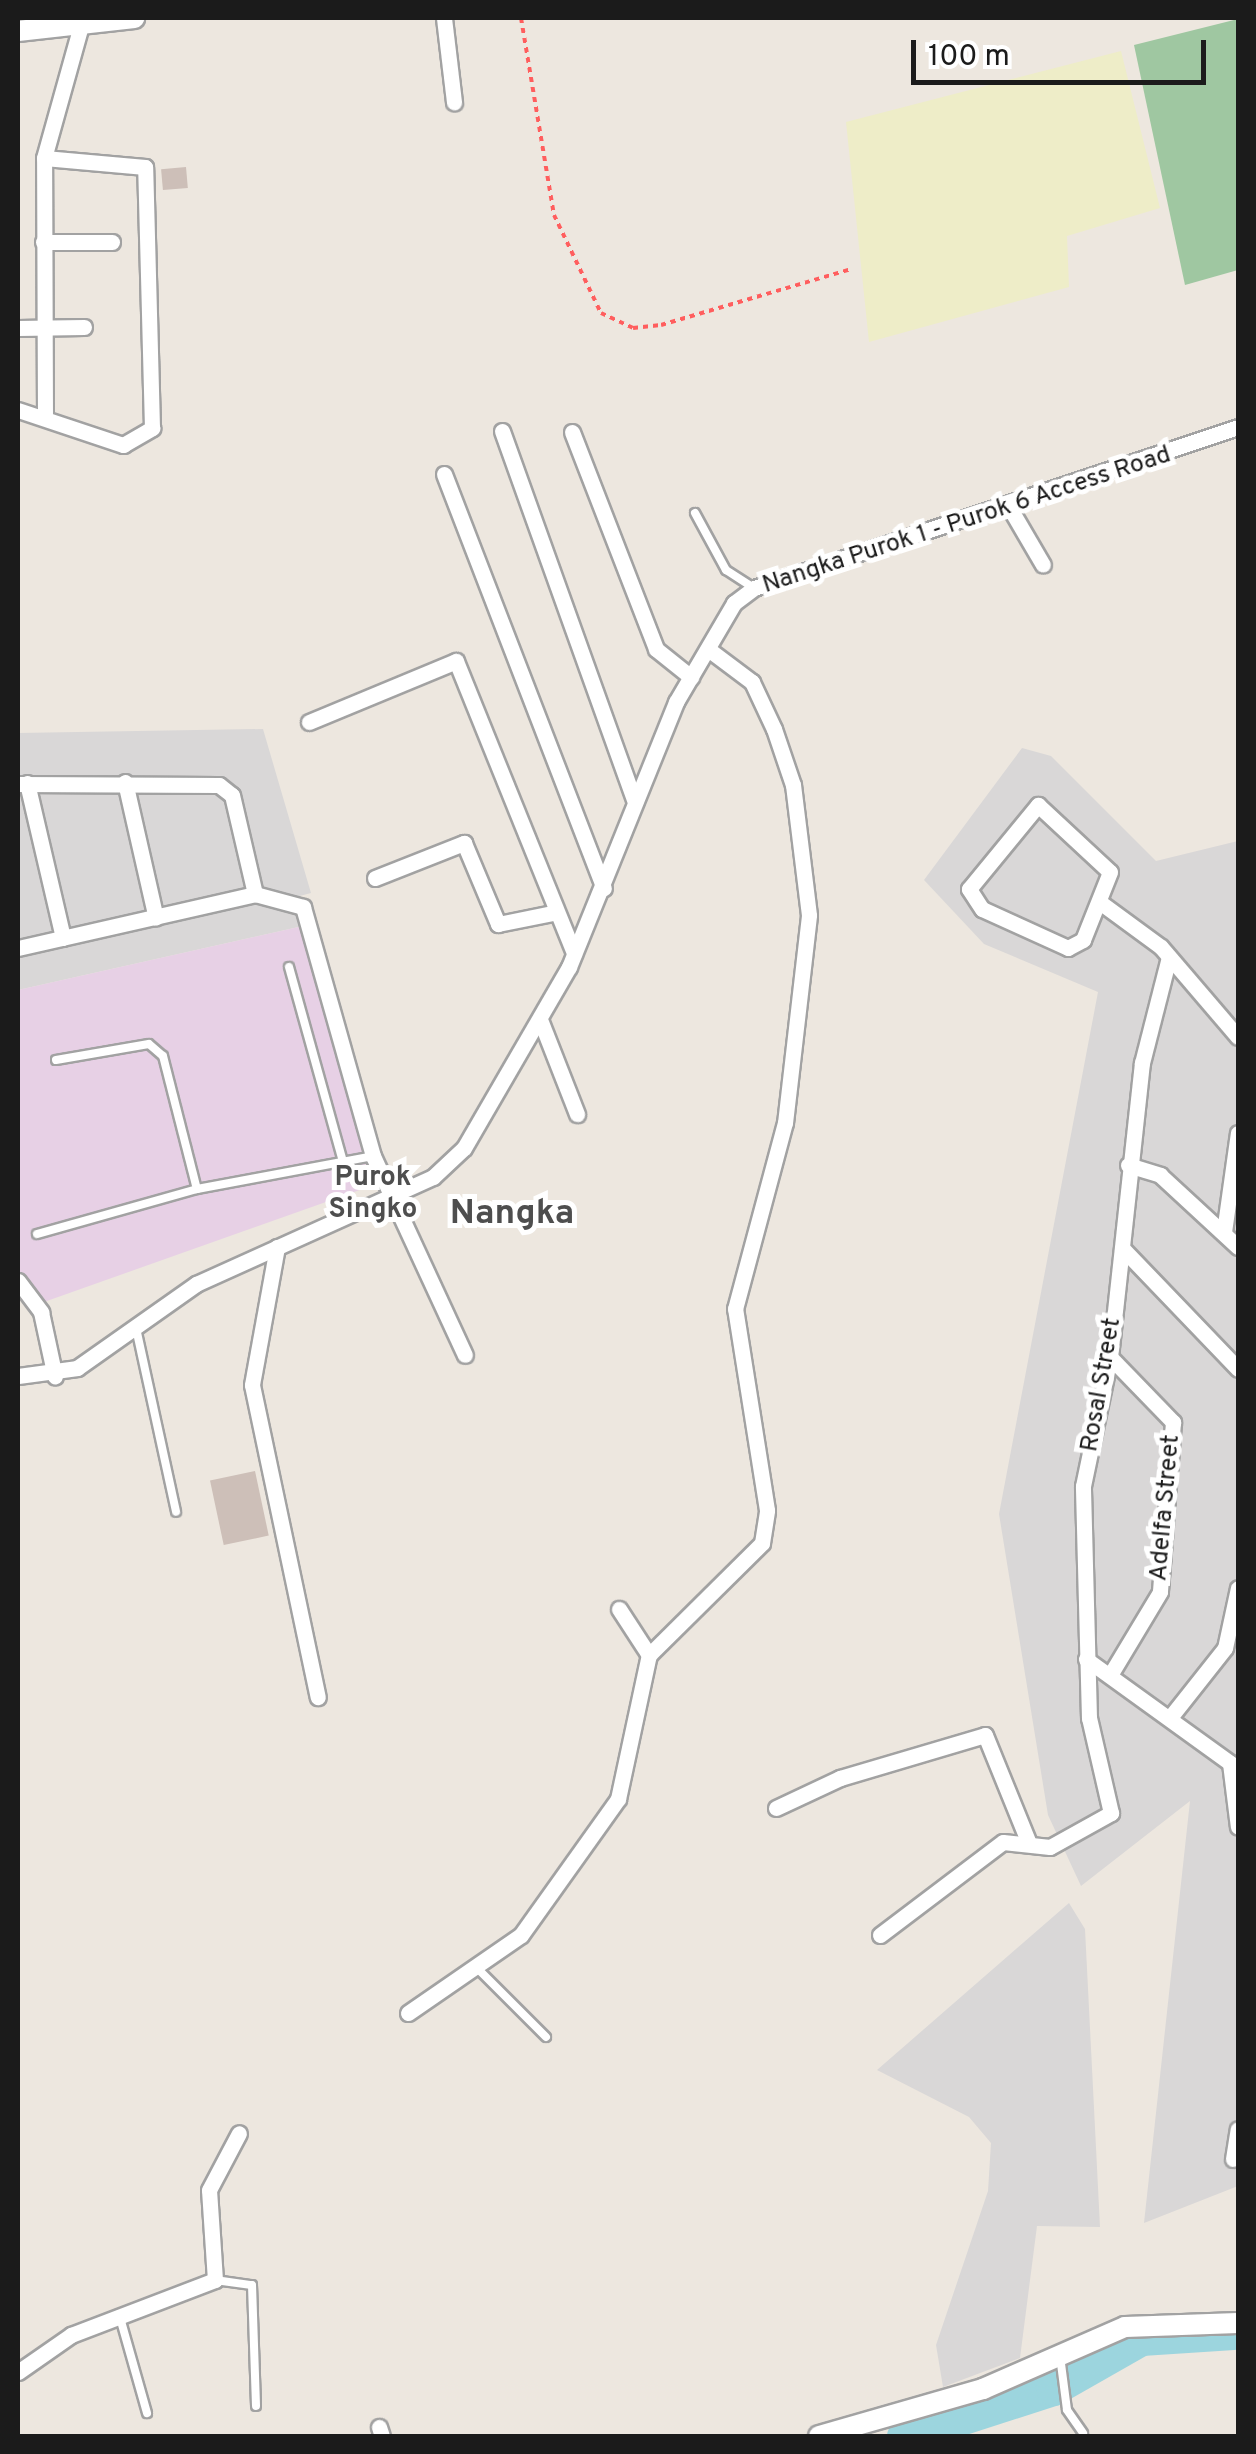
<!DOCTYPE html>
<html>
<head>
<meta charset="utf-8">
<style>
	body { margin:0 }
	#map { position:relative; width:1256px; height:2454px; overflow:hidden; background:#ede7df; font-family:Overpass,sans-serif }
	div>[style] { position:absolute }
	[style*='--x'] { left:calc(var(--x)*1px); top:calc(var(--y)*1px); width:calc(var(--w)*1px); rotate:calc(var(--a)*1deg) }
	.residential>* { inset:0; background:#d9d7d7 }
	.industrial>* { inset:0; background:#e7d0e5 }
	.farmland>* { inset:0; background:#eeedc8 }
	.cemetery>* { inset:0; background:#9fc7a1 }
	.river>* { height:35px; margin:-17.5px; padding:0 17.5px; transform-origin:17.5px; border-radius:17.5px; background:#9cd5de }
	.building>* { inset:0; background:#cdbfb8; transform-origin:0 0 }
	.path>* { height:4px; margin-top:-2px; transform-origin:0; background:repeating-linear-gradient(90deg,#ff5e5e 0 5px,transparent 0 10px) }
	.roads { filter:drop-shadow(2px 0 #a2a2a2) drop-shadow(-2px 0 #a2a2a2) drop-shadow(0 2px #a2a2a2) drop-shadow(0 -2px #a2a2a2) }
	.service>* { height:8px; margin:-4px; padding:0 4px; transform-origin:4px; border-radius:4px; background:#fff }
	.minor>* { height:15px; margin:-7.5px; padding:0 7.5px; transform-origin:7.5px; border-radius:7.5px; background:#fff }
	.tertiary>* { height:20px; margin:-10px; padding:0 10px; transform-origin:10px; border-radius:10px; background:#fff }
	span { translate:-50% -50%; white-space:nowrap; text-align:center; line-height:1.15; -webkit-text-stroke:10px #fff; paint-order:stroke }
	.street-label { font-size:25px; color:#1b1b1b }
	.neighbourhood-label { font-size:28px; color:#4e4e4e; font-weight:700 }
	.district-label { font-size:35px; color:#4e4e4e; font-weight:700 }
	.frame { position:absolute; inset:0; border:20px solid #1b1b1b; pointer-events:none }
	.scale { position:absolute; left:911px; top:40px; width:295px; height:45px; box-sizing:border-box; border:5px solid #1b1b1b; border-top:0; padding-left:12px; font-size:30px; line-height:35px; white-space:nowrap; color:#1b1b1b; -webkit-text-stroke:8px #fff; paint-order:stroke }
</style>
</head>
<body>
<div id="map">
	<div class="residential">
		<div style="clip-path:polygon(263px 729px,311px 893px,292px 898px,303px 926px,18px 990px,18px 733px)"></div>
		<div style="clip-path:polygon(1022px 748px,1051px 756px,1156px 861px,1238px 841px,1238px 2186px,1144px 2223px,1190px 1801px,1081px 1886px,1048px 1815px,999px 1514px,1098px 992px,984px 944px,924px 880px)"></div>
		<div style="clip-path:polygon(1069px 1903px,1085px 1929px,1100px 2227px,1037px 2226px,1020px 2358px,943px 2387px,936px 2345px,988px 2191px,991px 2143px,969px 2117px,877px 2070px)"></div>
	</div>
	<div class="industrial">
		<div style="clip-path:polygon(303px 926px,371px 1186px,44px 1302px,18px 1271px,18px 990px)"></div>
	</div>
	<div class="farmland">
		<div style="clip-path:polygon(1121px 51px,1160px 208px,1067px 236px,1069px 287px,869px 342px,846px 122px)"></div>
	</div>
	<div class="cemetery">
		<div style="clip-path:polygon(1238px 19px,1238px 270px,1185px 285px,1134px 45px)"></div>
	</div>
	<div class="river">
		<div style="--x:904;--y:2436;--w:157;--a:-17.9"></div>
		<div style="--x:1053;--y:2388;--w:101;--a:-29.6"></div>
		<div style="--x:1141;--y:2338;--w:92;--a:-3.7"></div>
	</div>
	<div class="building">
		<div style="left:186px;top:167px;width:21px;height:25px;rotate:85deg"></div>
		<div style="left:255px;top:1471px;width:66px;height:46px;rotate:78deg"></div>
	</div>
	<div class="path">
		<div style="--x:521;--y:18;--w:200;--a:80.5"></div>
		<div style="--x:554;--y:215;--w:109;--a:64.4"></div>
		<div style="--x:601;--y:313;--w:35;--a:25"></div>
		<div style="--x:633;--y:328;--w:28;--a:-6"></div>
		<div style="--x:661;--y:325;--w:198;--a:-16.4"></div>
	</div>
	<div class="roads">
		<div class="service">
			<div style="--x:695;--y:513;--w:65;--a:61.5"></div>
			<div style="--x:726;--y:570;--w:33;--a:33"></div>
			<div style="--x:289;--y:967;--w:202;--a:74.5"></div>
			<div style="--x:56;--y:1060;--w:94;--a:-9.8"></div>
			<div style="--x:149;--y:1044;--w:18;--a:41"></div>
			<div style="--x:163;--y:1056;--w:137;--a:75.7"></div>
			<div style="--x:37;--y:1234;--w:166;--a:-15.7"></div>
			<div style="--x:197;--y:1189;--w:179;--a:-10.6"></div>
			<div style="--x:136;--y:1328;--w:188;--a:77.7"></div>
			<div style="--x:476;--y:1967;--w:99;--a:45"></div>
			<div style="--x:215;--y:2280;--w:37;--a:8"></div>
			<div style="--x:252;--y:2285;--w:121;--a:88.1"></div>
			<div style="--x:119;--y:2314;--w:103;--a:74.2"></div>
			<div style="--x:1060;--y:2356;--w:54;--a:82.6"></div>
			<div style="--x:1067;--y:2410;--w:28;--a:55"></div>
		</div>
		<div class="minor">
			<div style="--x:444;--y:18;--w:85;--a:83.2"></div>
			<div style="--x:43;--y:242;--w:69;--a:0"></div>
			<div style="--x:18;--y:328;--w:66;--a:-0.9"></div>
			<div style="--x:18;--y:410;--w:111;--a:18.4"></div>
			<div style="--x:123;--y:445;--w:34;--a:-30"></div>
			<div style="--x:152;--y:428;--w:261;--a:-91.5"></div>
			<div style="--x:145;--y:167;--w:101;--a:-174.9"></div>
			<div style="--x:45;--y:418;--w:260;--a:-90.2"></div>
			<div style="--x:44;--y:158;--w:145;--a:-74.4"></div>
			<div style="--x:502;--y:431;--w:392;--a:70.3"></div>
			<div style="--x:572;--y:432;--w:233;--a:68.8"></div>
			<div style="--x:656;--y:649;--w:45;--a:38.7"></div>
			<div style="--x:444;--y:474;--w:444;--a:68.9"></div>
			<div style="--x:1008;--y:505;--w:69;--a:59.7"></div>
			<div style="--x:309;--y:722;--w:159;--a:-22.5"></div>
			<div style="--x:456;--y:661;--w:315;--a:68"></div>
			<div style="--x:125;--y:782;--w:139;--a:77.2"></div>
			<div style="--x:27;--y:783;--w:159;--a:76.9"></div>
			<div style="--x:18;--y:784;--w:201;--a:0.3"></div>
			<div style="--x:219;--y:785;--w:16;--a:38"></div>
			<div style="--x:232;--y:795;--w:102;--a:76.9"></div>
			<div style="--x:1038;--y:805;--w:98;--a:42.9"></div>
			<div style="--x:1110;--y:872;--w:73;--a:111.7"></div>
			<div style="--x:1083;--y:940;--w:17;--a:152"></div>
			<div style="--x:1068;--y:948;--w:94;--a:-155.6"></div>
			<div style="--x:982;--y:909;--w:24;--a:-123"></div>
			<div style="--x:969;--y:889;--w:109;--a:-50.6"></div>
			<div style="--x:375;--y:878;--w:96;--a:-21.5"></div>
			<div style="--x:464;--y:843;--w:88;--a:67.2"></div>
			<div style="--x:498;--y:924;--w:55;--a:-11.5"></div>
			<div style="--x:1101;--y:903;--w:74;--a:36.3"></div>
			<div style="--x:1161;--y:947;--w:118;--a:49.5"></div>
			<div style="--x:18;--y:948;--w:243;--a:-12.8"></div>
			<div style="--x:255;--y:894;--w:50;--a:15.2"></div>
			<div style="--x:303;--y:907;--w:259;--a:74.3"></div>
			<div style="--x:373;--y:1156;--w:219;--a:65.2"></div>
			<div style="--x:541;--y:1022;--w:99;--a:68.6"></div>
			<div style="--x:1128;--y:1165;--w:34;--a:17"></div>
			<div style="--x:1160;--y:1175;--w:106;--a:42.7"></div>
			<div style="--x:1224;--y:1232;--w:100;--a:-82"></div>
			<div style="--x:277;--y:1247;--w:140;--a:100.3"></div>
			<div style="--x:252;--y:1385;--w:319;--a:78.1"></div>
			<div style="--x:1123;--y:1249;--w:166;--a:46.2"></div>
			<div style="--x:18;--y:1281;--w:39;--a:53"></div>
			<div style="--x:41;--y:1312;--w:66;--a:77.8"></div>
			<div style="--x:1110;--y:1357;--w:91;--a:45.9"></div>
			<div style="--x:1173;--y:1422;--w:170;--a:94.4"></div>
			<div style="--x:1160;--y:1592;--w:93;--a:121"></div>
			<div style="--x:18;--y:1376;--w:60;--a:-7.7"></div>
			<div style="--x:77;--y:1368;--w:146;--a:-35.2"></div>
			<div style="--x:196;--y:1284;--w:260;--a:-24.3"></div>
			<div style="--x:433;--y:1177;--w:42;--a:-43.1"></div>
			<div style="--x:464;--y:1148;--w:209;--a:-59.9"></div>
			<div style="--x:569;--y:967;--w:286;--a:-68"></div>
			<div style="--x:676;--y:702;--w:115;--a:-59.6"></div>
			<div style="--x:734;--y:603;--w:25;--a:-37"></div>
			<div style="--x:754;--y:588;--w:510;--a:-18.4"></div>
			<div style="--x:619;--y:1609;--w:55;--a:56.9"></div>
			<div style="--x:1086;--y:1659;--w:178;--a:35.8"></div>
			<div style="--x:1230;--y:1763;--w:64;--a:82.9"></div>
			<div style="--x:1172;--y:1715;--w:85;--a:-51.7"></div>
			<div style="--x:1225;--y:1648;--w:61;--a:-77.8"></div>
			<div style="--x:776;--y:1808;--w:71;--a:-25.1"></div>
			<div style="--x:840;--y:1778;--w:151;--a:-16.5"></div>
			<div style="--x:985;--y:1735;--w:114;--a:67.9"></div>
			<div style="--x:880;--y:1935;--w:154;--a:-37.1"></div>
			<div style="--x:1003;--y:1842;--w:47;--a:6.1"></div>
			<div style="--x:1050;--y:1847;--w:70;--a:-29.1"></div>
			<div style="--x:1111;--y:1813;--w:98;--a:-103"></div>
			<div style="--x:1089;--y:1718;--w:232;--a:-91.5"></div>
			<div style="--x:1083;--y:1486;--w:132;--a:-78.2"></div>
			<div style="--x:1110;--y:1357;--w:296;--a:-83.8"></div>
			<div style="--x:1142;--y:1063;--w:109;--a:-75.7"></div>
			<div style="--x:408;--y:2013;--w:137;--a:-34.6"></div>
			<div style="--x:521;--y:1935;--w:167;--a:-54.5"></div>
			<div style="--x:618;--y:1799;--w:147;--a:-77.9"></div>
			<div style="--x:649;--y:1655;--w:159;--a:-44.7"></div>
			<div style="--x:762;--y:1543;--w:33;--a:-81"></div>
			<div style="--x:767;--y:1510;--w:204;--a:-99"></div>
			<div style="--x:735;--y:1309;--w:193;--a:-75"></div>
			<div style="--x:785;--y:1123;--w:209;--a:-83.4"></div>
			<div style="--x:809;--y:915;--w:131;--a:-97"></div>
			<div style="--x:793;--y:785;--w:59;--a:-108.7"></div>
			<div style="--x:774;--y:729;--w:52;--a:-115.1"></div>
			<div style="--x:752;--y:682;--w:55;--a:-143.1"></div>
			<div style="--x:1233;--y:2159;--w:30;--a:-81"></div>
			<div style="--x:18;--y:2372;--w:65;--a:-34.9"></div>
			<div style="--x:71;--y:2335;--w:154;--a:-20.9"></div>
			<div style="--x:215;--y:2280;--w:90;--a:-93.8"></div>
			<div style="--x:209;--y:2190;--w:64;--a:-62.2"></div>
			<div style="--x:379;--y:2427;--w:9;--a:72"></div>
		</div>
		<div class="tertiary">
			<div style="--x:18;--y:31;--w:117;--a:-6.4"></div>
			<div style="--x:819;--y:2436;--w:171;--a:-16"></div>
			<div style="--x:983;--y:2389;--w:155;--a:-23.6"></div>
			<div style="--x:1125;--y:2327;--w:113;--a:-2"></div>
		</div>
	</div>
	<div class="street-label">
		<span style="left:967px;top:521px;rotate:-18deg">Nangka Purok 1 - Purok 6 Access Road</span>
		<span style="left:1102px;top:1385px;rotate:-80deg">Rosal Street</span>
		<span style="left:1166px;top:1508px;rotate:-85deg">Adelfa Street</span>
	</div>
	<div class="neighbourhood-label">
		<span style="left:373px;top:1194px">Purok<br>Singko</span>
	</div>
	<div class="district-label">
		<span style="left:512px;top:1214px">Nangka</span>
	</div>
	<div class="frame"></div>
	<div class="scale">100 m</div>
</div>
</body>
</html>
